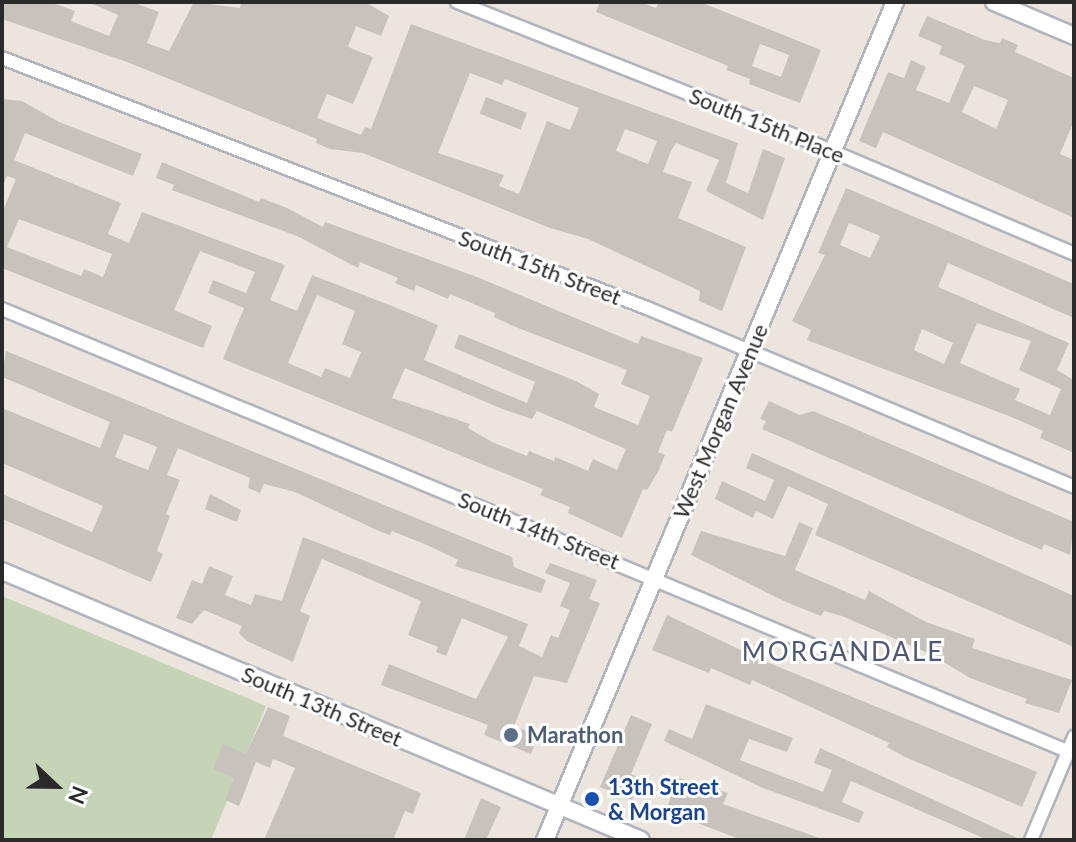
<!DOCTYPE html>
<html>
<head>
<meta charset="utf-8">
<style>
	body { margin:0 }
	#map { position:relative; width:1076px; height:842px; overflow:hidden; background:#ebe5dd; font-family:Lato,sans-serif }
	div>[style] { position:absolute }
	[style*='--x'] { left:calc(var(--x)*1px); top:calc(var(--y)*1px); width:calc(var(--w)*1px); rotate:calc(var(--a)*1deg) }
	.cemetery>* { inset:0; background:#c5d3b6 }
	.building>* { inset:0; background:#c7c3bc; transform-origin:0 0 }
	.roads { filter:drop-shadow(2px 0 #b1b4bd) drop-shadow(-2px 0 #b1b4bd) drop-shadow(0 2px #b1b4bd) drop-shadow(0 -2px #b1b4bd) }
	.minor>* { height:12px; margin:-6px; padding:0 6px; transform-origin:6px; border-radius:6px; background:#fff }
	.tertiary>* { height:16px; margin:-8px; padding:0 8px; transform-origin:8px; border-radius:8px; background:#fff }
	.dots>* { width:22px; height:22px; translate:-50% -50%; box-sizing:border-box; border:4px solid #fff; border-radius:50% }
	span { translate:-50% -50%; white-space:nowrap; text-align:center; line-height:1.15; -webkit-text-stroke:6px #fff; paint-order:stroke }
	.street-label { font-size:22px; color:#2a2a2a }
	.service-label { font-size:22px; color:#4e5e75; font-weight:700 }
	.left { translate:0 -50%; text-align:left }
	.transit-label { font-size:22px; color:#164399; font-weight:700 }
	.quarter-label { font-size:26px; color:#4e5777; letter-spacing:2px }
	.frame { position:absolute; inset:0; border:4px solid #2a2a2a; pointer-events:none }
	.north { position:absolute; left:16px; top:746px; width:80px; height:80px; -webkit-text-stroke:6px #fff; paint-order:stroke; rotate:112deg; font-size:22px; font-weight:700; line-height:32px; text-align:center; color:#2a2a2a }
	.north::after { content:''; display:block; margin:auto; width:28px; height:36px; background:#2a2a2a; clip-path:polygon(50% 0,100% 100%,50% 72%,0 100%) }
</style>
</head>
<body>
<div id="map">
	<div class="cemetery">
		<div style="clip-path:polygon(2px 596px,266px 706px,211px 840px,2px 840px)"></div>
	</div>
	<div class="building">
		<div style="clip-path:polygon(evenodd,2px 2px,50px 2px,75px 11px,71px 21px,109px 36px,118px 15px,88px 2px,132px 2px,159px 12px,147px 43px,169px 51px,194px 2px,240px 8px,241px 2px,365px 2px,389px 16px,381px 36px,356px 26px,348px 47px,373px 57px,367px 72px,353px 104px,327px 94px,317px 118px,361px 135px,365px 127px,371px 129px,411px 24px,738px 143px,726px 183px,748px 193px,763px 149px,785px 158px,763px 220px,706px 191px,719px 160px,676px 143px,671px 151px,663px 172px,692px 182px,678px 218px,746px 247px,722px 311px,699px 301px,700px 291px,588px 239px,550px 228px,363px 153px,330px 149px,316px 143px,317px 139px,127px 62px,2px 19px,2px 2px,470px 73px,502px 85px,505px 79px,579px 108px,570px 130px,547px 121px,519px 194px,499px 186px,504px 175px,438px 153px,470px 73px,2px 2px,625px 129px,657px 141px,648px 164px,616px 151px,625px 129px)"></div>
		<div style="clip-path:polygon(evenodd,600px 2px,640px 2px,656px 8px,659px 2px,700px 2px,821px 50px,800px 103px,749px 84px,750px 79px,726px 70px,728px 66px,596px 12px,600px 2px,760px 44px,789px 55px,781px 77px,752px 66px,760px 44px)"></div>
		<div style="clip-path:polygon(evenodd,927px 16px,985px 40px,1000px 43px,1002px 38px,1018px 45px,1015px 52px,1074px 78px,1074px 121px,1060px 154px,1074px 160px,1074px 218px,883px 132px,876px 148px,859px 141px,888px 72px,904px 78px,911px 60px,926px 67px,916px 90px,949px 103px,965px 65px,939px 54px,942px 46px,918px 36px,927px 16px,974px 86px,1008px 100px,996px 129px,962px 112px,974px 86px)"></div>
		<div style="left:486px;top:97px;width:44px;height:18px;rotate:21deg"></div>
		<div style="clip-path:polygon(evenodd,2px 99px,22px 101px,59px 122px,142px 154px,133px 176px,25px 133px,14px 160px,121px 203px,108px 234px,129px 243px,142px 212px,285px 265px,270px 300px,292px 309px,297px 311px,312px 275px,392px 306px,438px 325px,424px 360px,527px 403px,535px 382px,454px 348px,459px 334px,578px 382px,599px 394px,594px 407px,638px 425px,650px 396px,621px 384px,627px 370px,513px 326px,494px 317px,495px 313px,450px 294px,448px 299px,416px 285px,414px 291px,395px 283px,398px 278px,360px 262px,358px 268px,297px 236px,172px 190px,174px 185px,156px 178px,162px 162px,259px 202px,261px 198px,287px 208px,323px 227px,325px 222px,477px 277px,638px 344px,641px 336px,703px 358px,672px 432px,667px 430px,658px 452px,665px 455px,658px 472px,647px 490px,643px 489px,622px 538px,568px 513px,570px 507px,540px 495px,543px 489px,223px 359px,244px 308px,208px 293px,213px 280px,246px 293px,255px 272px,200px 251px,174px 310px,212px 326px,203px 348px,2px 268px,2px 213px,16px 179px,7px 176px,2px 188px,2px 99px,19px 219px,112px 254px,103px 277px,84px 269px,81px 276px,7px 247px,19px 219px,2px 99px,317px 295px,355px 311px,342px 344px,361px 352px,350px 378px,325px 368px,321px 377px,288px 363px,317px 295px,2px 99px,405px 368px,505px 410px,532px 419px,537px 411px,626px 449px,617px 470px,593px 459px,588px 471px,555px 457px,554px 461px,529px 451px,527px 456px,492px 442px,468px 428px,470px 424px,392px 398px,405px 368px)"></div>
		<div style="clip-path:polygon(evenodd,846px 188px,1074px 284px,1074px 318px,948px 263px,938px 287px,1069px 343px,1057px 370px,1074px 380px,1074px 453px,1040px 438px,1043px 431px,1009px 416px,807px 340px,811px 330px,792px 321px,825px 255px,818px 253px,846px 188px,849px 223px,880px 236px,870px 258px,840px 245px,849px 223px,846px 188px,977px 323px,1031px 341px,1019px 370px,1061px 389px,1050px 415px,1015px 400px,1020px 389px,960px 363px,977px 323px,846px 188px,922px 329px,953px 343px,944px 364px,914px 350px,922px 329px)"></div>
		<div style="clip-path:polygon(evenodd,6px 351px,512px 557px,514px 567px,546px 580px,541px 593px,455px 566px,458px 560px,427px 545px,392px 531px,390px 535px,381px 532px,295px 492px,264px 484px,260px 493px,248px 488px,250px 478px,178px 448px,167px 475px,180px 480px,166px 514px,170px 516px,157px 551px,163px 554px,151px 582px,2px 519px,2px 494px,92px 532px,103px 506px,2px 463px,2px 408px,100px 448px,110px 422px,2px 377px,6px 351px,124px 434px,157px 447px,148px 470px,115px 457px,124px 434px)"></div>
		<div style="clip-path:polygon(769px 401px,800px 415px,813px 411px,1074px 522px,1070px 555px,1044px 544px,1042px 550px,762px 429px,766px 421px,760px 419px)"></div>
		<div style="clip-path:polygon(752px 453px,1074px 596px,1074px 647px,815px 535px,828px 504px,788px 486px,773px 519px,756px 511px,753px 518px,715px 499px,722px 481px,765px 501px,774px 480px,746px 468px)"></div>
		<div style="clip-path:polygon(210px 494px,241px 510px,237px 522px,205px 509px)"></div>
		<div style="clip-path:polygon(799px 522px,813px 528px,795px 570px,865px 600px,869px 591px,926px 622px,975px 639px,972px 648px,1072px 680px,1059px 713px,1025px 703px,1027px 699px,970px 678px,930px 654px,842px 616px,824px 611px,821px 616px,786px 602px,691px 555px,701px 531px,785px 556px)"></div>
		<div style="clip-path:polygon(303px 537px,528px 624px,519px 646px,542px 657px,551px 635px,558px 638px,570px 610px,560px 606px,570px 583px,545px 573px,550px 563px,597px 580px,589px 599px,600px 603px,567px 683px,534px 676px,514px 726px,538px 736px,531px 754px,484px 735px,488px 725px,381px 685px,389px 664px,476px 699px,508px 637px,462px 618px,446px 656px,436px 652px,438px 647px,408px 635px,421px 601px,322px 559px,300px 611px,310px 616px,293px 662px,247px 641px,239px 633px,242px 626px,204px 610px,192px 624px,176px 618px,192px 580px,202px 584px,209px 566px,233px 576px,225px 595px,251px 605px,255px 594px,282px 601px)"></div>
		<div style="clip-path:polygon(667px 615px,764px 661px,1037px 772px,1022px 807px,905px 757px,887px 747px,889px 743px,752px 680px,750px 685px,711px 668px,709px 673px,652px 650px)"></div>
		<div style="clip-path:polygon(706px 704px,793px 738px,787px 752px,749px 739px,740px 760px,823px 792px,832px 770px,814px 763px,820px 748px,1022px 840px,988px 840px,851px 781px,842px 802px,864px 812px,859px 823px,763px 788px,664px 741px,669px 729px,692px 739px)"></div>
		<div style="clip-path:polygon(268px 707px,290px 716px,283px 736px,421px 793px,413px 814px,405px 811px,393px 840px,264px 840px,295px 768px,273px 759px,270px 768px,256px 762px,239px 806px,225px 800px,234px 778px,213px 769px,223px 744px,246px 754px)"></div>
		<div style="clip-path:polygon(631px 715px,652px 724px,631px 774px,641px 779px,632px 800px,600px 787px)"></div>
		<div style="clip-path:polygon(679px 778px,728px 793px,723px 804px,825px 840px,742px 840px,700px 824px,667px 807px)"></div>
		<div style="clip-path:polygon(481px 798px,501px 807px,486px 840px,464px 840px)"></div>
	</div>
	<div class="roads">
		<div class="minor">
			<div style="--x:457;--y:2;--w:383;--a:21.6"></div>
			<div style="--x:813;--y:143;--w:284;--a:23"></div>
			<div style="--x:2;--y:58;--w:692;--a:21.19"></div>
			<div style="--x:647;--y:308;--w:463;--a:22.7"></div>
			<div style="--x:2;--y:309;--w:1161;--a:22.54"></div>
			<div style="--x:1031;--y:840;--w:112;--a:-67.3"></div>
		</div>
		<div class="tertiary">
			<div style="--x:994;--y:2;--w:87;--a:23"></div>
			<div style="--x:2;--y:571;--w:693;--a:22.83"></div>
			<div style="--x:545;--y:840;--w:908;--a:-67.33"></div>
		</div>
	</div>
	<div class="dots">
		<div style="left:511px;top:735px;background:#5c6f8a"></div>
		<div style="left:592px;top:799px;background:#1a4fb4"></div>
	</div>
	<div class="street-label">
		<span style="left:767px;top:125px;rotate:22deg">South 15th Place</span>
		<span style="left:540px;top:267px;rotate:21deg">South 15th Street</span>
		<span style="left:720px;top:421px;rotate:-67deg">West Morgan Avenue</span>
		<span style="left:539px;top:530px;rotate:22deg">South 14th Street</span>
		<span style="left:322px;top:706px;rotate:23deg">South 13th Street</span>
	</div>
	<div class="service-label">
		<span class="left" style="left:527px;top:735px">Marathon</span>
	</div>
	<div class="transit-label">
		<span class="left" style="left:608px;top:799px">13th Street<br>&amp; Morgan</span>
	</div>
	<div class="quarter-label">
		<span style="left:843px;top:652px">MORGANDALE</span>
	</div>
	<div class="frame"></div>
	<div class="north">N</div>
</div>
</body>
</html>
